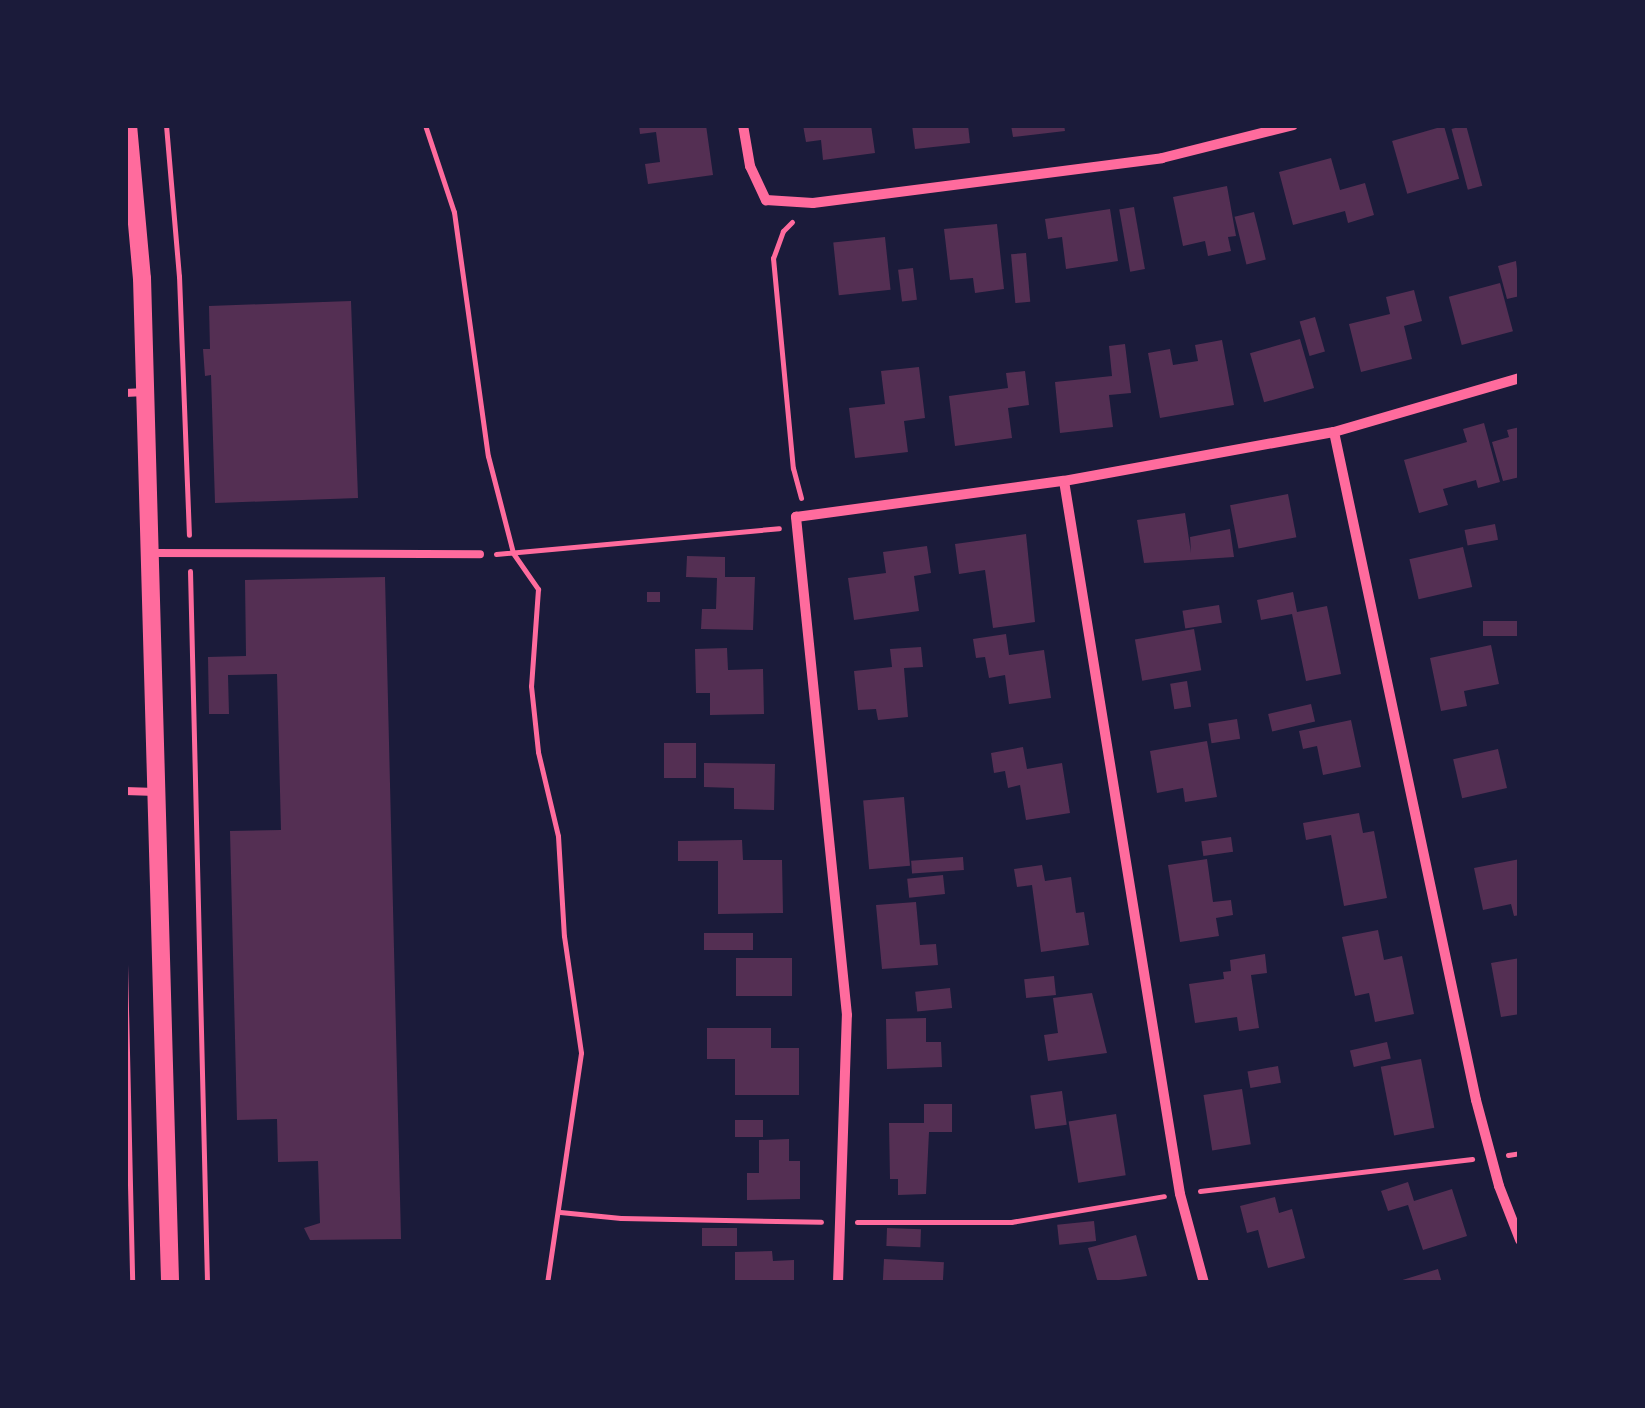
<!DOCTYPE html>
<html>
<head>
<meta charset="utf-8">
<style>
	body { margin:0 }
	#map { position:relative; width:1645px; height:1408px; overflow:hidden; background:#1b1b3a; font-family:Figtree,sans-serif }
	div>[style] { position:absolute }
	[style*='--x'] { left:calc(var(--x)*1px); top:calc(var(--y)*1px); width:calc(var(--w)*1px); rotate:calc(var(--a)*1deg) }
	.building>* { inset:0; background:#542f53; transform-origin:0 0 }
	.path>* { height:5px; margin:-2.5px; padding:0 2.5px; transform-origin:2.5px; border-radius:2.5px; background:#ff6b9d }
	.service>* { height:8px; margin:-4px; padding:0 4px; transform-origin:4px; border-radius:4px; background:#ff6b9d }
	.minor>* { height:10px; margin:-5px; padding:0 5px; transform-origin:5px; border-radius:5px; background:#ff6b9d }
	.tertiary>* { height:18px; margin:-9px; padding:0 9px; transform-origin:9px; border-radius:9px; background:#ff6b9d }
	span { translate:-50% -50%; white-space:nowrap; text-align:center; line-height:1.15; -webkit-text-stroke:10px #1b1b3a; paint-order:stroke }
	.frame { position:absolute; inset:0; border:128px solid #1b1b3a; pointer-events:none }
</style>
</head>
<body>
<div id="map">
	<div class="building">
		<div style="clip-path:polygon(639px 125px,706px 125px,713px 175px,648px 184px,645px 164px,660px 162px,656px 132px,640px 134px)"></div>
		<div style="clip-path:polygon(803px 125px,871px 125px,875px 153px,823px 160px,821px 140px,806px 142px)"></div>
		<div style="clip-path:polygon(912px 125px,968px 125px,970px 143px,915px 149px)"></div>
		<div style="clip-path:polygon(1011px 125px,1064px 125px,1065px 131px,1013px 137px)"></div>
		<div style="left:1466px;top:125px;width:63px;height:15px;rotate:75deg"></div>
		<div style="left:1444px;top:126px;width:55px;height:54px;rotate:74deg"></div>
		<div style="clip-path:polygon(1331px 158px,1340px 190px,1365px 183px,1374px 215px,1348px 223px,1345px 211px,1293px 225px,1279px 172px)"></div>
		<div style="clip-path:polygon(1227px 186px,1236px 236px,1228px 237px,1231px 251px,1208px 256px,1205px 241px,1183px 246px,1173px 197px)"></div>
		<div style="left:1134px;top:207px;width:63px;height:15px;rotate:80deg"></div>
		<div style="clip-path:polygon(1110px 209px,1118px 261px,1066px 269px,1062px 237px,1048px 239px,1045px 219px)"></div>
		<div style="left:1254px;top:212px;width:49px;height:20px;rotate:76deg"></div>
		<div style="clip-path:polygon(997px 224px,1004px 289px,975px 293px,973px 278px,950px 280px,944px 229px)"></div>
		<div style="left:885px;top:237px;width:53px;height:52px;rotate:84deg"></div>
		<div style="left:1026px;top:253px;width:49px;height:15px;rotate:85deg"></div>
		<div style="clip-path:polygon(1516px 261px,1520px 296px,1507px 299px,1498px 266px)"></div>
		<div style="left:913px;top:268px;width:32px;height:15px;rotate:83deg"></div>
		<div style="left:1500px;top:283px;width:50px;height:53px;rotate:75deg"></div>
		<div style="clip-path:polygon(1414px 290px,1422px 321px,1404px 326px,1412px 359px,1361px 372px,1349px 324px,1390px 314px,1386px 297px)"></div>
		<div style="clip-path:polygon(351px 301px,358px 498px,215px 503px,211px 375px,205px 376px,203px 349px,210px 349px,209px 306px)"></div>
		<div style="left:1315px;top:317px;width:36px;height:16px;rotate:74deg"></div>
		<div style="left:1300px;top:339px;width:51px;height:52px;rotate:74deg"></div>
		<div style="clip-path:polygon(1222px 340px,1234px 405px,1160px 418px,1148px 353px,1170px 349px,1173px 365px,1198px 361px,1195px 345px)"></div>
		<div style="clip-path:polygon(1125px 344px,1131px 393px,1109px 395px,1113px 427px,1060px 433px,1055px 382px,1112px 376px,1109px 346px)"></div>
		<div style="clip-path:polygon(919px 367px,925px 418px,904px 421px,908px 452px,855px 458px,849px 408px,885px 404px,881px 371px)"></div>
		<div style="clip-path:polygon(1025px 371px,1029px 405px,1008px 408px,1012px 438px,955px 446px,949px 396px,1008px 388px,1006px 373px)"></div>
		<div style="clip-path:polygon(1484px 423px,1500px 482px,1478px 488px,1476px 480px,1443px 489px,1448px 505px,1419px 513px,1404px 460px,1467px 442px,1463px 429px)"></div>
		<div style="clip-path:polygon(1520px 427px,1520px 477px,1503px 481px,1492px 442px,1509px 437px,1507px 430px)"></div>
		<div style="left:1288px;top:494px;width:44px;height:59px;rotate:79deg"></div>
		<div style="clip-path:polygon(1185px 513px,1191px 553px,1190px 537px,1230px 529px,1234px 557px,1144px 563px,1137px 520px)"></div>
		<div style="left:1495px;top:524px;width:16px;height:31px;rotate:79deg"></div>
		<div style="clip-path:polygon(1026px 534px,1035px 622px,993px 628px,985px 570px,959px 574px,955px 544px)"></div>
		<div style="clip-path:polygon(927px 546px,931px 573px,914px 576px,919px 611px,854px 620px,848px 578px,886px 573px,883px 552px)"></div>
		<div style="left:1463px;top:547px;width:41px;height:55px;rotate:77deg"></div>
		<div style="clip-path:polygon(687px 556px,725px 557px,725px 577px,755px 577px,753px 630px,701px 629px,702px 609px,716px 609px,717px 578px,686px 577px)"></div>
		<div style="clip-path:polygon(385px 577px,401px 1239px,310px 1240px,304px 1228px,320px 1223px,318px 1161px,278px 1162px,277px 1119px,237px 1120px,230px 831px,281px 830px,277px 674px,228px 675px,229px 714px,209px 714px,208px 657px,246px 656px,245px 580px)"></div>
		<div style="left:647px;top:592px;width:13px;height:10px"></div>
		<div style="clip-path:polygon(1293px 592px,1297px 612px,1327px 606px,1341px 674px,1306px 681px,1292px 614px,1261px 620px,1257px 600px)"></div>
		<div style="left:1219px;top:605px;width:18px;height:37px;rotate:81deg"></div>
		<div style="left:1520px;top:621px;width:15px;height:37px;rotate:90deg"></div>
		<div style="left:1194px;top:629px;width:42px;height:60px;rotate:80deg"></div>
		<div style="clip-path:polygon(1006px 634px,1009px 655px,1044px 650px,1051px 698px,1009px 704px,1005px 675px,989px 678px,985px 657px,976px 658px,973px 639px)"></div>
		<div style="clip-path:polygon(1491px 645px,1499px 684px,1464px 691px,1467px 706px,1441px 711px,1430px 658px)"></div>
		<div style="clip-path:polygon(921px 647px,923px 667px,904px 668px,908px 717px,878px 720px,876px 709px,858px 710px,854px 671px,892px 667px,890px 649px)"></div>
		<div style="clip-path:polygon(727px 648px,728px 670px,763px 669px,764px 714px,710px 715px,710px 693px,696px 693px,695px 649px)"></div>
		<div style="left:1187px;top:681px;width:26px;height:17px;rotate:81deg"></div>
		<div style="left:1311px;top:704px;width:18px;height:44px;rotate:77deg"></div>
		<div style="left:1237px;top:719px;width:20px;height:29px;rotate:81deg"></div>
		<div style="clip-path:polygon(1351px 720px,1361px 767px,1323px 775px,1317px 746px,1303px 749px,1299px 731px)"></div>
		<div style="clip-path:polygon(1207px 741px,1217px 797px,1185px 802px,1183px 788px,1157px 793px,1150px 751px)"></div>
		<div style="left:664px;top:743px;width:32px;height:35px"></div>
		<div style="clip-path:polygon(1023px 747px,1027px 769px,1062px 763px,1070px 813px,1026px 820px,1020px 785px,1008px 788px,1005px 771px,994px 773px,991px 753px)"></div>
		<div style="left:1498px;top:749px;width:40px;height:46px;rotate:77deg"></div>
		<div style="clip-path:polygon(704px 763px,775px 764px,774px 810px,734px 809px,734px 788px,704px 787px)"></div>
		<div style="left:904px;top:797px;width:69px;height:41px;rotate:85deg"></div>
		<div style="clip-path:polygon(1359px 813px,1363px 833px,1374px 831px,1387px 898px,1344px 906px,1331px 835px,1306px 840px,1303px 823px)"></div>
		<div style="left:1231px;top:837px;width:15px;height:30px;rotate:82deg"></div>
		<div style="clip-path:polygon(742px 840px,743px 860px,782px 860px,783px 913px,718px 914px,718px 861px,678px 861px,678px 841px)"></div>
		<div style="left:963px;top:857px;width:13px;height:52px;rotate:86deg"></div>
		<div style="clip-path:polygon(1207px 859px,1213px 902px,1231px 900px,1233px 915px,1216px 918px,1219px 936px,1180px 942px,1168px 865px)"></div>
		<div style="clip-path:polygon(1520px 859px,1520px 915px,1514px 916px,1511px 904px,1483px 910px,1474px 868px)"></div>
		<div style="clip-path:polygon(1042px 865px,1045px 881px,1071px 877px,1076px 913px,1084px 912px,1089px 945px,1041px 952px,1032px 885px,1017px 887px,1014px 869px)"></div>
		<div style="left:943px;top:875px;width:19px;height:36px;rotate:84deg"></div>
		<div style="clip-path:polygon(916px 902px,920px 945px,936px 944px,938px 965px,882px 969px,876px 905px)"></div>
		<div style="clip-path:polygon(1378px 930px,1384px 960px,1402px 956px,1414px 1014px,1375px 1022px,1369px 993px,1355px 996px,1342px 937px)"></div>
		<div style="left:753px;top:933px;width:17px;height:49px;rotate:90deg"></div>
		<div style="clip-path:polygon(1265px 954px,1267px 973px,1251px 975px,1259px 1028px,1239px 1031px,1237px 1017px,1195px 1023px,1189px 984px,1224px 979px,1223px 972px,1231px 971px,1230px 960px)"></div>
		<div style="left:736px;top:958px;width:56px;height:38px"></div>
		<div style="clip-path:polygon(1520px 958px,1520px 1014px,1501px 1017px,1491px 963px)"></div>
		<div style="left:1054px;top:976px;width:19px;height:30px;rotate:84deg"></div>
		<div style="left:950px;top:988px;width:20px;height:35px;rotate:84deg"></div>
		<div style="clip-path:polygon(1092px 993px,1107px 1053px,1048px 1061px,1044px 1035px,1058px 1033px,1053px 998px)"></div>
		<div style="clip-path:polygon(926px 1018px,926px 1042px,941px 1042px,942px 1067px,887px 1069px,886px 1019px)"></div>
		<div style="clip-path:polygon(707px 1028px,771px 1028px,771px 1048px,799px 1048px,799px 1095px,735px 1095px,735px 1059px,707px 1059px)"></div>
		<div style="left:1387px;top:1042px;width:17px;height:38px;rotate:77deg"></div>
		<div style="left:1421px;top:1059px;width:70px;height:41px;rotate:79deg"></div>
		<div style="left:1278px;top:1066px;width:17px;height:31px;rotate:80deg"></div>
		<div style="left:1242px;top:1089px;width:56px;height:39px;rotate:81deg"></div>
		<div style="left:1062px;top:1091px;width:34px;height:32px;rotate:82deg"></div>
		<div style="clip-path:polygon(924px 1104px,952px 1104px,952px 1132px,929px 1132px,926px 1194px,898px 1195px,898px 1179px,890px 1179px,889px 1123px,924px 1123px)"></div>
		<div style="left:1116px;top:1114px;width:62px;height:48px;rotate:81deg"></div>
		<div style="left:763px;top:1120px;width:17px;height:28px;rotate:90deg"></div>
		<div style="clip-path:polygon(789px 1139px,789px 1161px,800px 1161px,800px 1199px,747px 1200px,747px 1173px,759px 1173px,759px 1140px)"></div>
		<div style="clip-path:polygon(1408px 1182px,1414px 1201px,1452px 1189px,1467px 1236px,1423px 1250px,1408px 1205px,1388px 1211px,1381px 1191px)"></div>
		<div style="clip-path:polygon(1275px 1197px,1279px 1213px,1292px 1209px,1305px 1258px,1268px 1268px,1258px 1230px,1247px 1233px,1240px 1206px)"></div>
		<div style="left:1094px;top:1221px;width:20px;height:37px;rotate:84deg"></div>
		<div style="left:702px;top:1228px;width:35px;height:18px"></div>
		<div style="left:887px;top:1228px;width:34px;height:18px;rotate:2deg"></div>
		<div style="clip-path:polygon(1136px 1235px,1147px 1276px,1098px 1283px,1088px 1248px)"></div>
		<div style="clip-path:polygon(772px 1251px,773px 1261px,794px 1260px,794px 1283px,735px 1283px,735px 1252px)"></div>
		<div style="left:884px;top:1259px;width:60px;height:24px;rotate:3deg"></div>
		<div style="clip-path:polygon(1438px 1269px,1442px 1283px,1396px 1283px,1396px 1282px)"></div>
	</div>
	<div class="path">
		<div style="--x:166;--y:125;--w:152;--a:85.1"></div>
		<div style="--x:179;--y:276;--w:259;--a:87.8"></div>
		<div style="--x:425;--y:125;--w:92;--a:71.6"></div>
		<div style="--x:454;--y:212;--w:246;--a:82.1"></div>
		<div style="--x:488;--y:456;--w:100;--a:75.5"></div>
		<div style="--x:513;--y:553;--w:44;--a:55.2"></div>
		<div style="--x:538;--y:589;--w:97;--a:94.1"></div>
		<div style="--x:531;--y:686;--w:66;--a:83.9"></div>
		<div style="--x:538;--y:752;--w:86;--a:76.6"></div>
		<div style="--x:558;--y:836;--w:100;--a:86.6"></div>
		<div style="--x:564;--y:936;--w:118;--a:81.7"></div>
		<div style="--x:581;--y:1053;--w:232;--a:98.4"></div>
		<div style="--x:792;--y:222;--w:13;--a:135"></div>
		<div style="--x:783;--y:231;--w:29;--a:110"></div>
		<div style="--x:773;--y:258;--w:211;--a:84.6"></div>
		<div style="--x:793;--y:468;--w:31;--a:75"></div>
		<div style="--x:496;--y:554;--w:284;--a:-5.2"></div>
		<div style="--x:190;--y:571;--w:712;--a:88.63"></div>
		<div style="--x:125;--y:964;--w:319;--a:88.7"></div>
		<div style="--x:1508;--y:1155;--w:12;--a:-9"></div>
		<div style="--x:1200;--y:1191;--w:274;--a:-6.7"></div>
		<div style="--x:560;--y:1212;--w:61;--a:5.6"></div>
		<div style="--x:621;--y:1218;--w:200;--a:1.1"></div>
		<div style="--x:857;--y:1222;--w:154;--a:0"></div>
		<div style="--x:1011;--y:1222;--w:155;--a:-9.6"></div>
	</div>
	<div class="service">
		<div style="--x:125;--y:393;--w:20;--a:-3"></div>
		<div style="--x:150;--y:553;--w:330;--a:0.2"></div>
		<div style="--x:125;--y:791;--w:31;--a:2"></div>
	</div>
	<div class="minor">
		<div style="--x:743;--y:125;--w:42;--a:80.3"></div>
		<div style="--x:750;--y:166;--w:38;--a:65"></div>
		<div style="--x:766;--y:200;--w:47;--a:3.7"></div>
		<div style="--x:813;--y:203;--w:352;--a:-7.3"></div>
		<div style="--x:1162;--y:158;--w:135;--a:-14.1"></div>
		<div style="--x:1334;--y:432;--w:683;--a:78"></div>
		<div style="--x:1476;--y:1100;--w:89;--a:75"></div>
		<div style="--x:1499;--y:1186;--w:58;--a:68.7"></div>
		<div style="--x:1064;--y:481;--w:722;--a:80.76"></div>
		<div style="--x:1180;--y:1194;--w:92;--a:74.9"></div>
		<div style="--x:838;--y:1283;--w:268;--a:-88.1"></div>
		<div style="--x:847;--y:1015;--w:501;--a:-95.85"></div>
		<div style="--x:796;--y:517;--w:270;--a:-7.7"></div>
		<div style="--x:1064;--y:481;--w:274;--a:-10.3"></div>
		<div style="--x:1334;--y:432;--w:194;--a:-16.2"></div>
	</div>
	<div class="tertiary">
		<div style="--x:128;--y:125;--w:154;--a:84.8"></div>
		<div style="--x:142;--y:278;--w:1005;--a:88.4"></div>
	</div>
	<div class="frame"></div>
</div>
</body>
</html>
